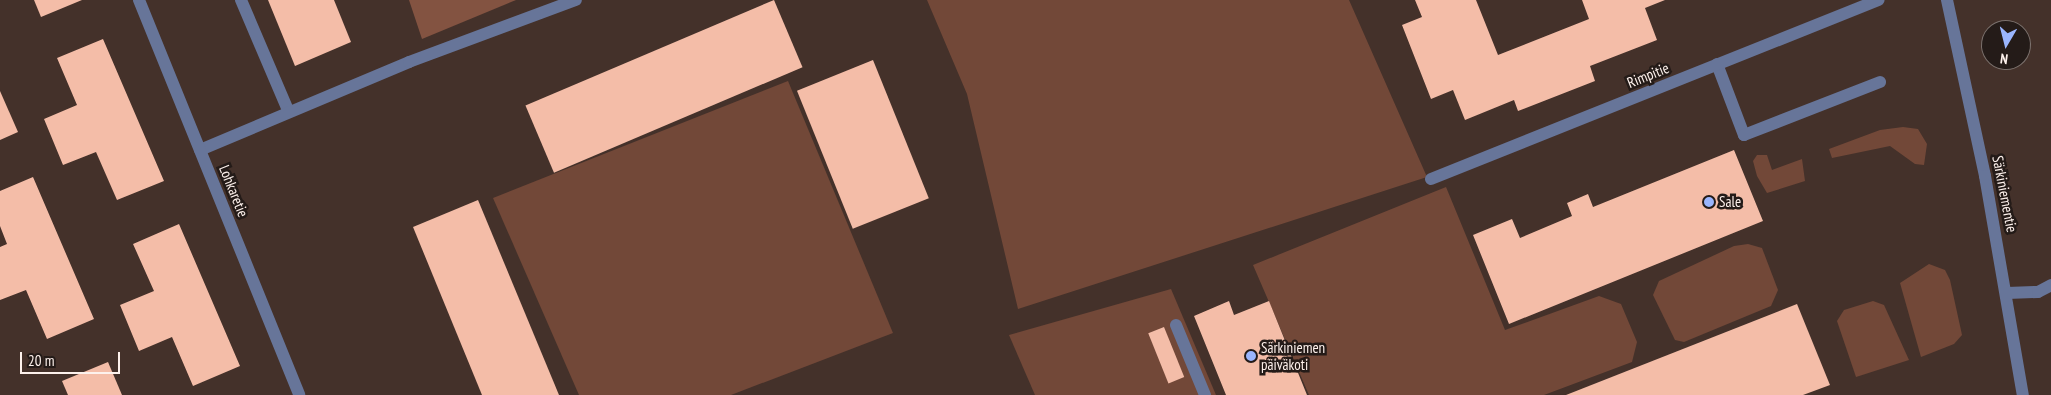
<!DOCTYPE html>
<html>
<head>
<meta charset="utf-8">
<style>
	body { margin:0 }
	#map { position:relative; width:2051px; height:395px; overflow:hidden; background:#44312a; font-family:"PT Sans Narrow",sans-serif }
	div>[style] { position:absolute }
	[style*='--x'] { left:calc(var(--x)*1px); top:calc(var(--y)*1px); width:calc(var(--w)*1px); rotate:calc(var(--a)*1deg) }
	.green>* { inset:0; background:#724838 }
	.forest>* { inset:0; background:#835341 }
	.building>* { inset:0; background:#f4bda8; transform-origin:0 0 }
	.service>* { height:12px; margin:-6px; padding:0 6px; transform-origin:6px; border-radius:6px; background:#677599 }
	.minor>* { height:12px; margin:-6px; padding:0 6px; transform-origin:6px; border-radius:6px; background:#677599 }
	.tertiary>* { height:12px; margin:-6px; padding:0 6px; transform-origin:6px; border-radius:6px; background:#677599 }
	.dots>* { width:14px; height:14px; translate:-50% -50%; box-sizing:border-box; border:2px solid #241b18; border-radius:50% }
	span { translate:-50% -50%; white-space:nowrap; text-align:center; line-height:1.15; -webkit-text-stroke:5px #241b18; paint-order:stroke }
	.street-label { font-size:15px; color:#fdf1ec }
	.poi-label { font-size:15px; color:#fdf1ec }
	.left { translate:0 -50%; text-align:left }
	.north { position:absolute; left:1981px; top:20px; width:50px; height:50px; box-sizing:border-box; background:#241b18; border:1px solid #7b716d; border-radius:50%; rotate:188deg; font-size:14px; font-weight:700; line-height:20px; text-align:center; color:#fdf1ec }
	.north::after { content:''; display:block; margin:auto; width:18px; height:22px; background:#9ab5fd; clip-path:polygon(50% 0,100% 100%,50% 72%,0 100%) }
	.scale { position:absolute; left:20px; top:352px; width:100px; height:22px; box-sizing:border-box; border:2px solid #fdf1ec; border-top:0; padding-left:6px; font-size:15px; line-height:18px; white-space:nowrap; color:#fdf1ec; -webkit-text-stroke:4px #241b18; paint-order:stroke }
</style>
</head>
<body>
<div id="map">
	<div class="green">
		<div style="clip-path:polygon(927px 0,1349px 0,1427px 177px,1018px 309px,967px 94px)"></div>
		<div style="clip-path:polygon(788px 81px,893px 333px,731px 395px,579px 395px,493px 198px)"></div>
		<div style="clip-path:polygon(1903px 127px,1918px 129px,1927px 144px,1924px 165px,1915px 164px,1890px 146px,1832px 158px,1829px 149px,1880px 130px)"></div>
		<div style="clip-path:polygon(1757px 155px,1767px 155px,1772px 170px,1802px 159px,1805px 181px,1767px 193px,1757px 176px,1753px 161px)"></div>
		<div style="clip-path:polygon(1446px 187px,1505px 330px,1599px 296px,1621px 304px,1637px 342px,1632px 362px,1544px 395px,1309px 395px,1253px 265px)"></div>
		<div style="clip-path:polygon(1748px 244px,1762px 248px,1778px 290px,1771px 306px,1684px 342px,1675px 340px,1653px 295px,1659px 281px,1734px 246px)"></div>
		<div style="clip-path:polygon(1929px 264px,1945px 270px,1950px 280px,1962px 335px,1954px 344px,1921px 357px,1900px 283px)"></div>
		<div style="clip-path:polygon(1171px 289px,1216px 395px,1035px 395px,1009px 335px)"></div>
		<div style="clip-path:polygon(1873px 301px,1884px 305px,1909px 360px,1856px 377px,1837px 321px,1844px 310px)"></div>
	</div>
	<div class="forest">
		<div style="clip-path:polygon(409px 0,516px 0,422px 39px)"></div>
	</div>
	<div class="building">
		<div style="clip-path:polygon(34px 0,82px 0,41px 17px)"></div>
		<div style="clip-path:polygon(268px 0,334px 0,351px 42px,295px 66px)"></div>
		<div style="left:774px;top:0;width:73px;height:270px;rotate:67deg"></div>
		<div style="clip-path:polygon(1415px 0,1476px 0,1498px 55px,1589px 19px,1582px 0,1665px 0,1645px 8px,1657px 40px,1590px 66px,1595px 81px,1518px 111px,1514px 100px,1465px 120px,1453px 90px,1431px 99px,1402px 25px,1422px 17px)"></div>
		<div style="clip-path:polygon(103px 39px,164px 181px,117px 200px,96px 152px,63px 165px,44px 119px,77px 105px,57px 58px)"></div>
		<div style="left:873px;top:60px;width:149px;height:82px;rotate:68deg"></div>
		<div style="clip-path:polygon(0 91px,18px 132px,0 140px)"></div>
		<div style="clip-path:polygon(1734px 150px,1763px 221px,1509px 324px,1473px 235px,1512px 219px,1520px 238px,1572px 216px,1567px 203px,1588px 194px,1593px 207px)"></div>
		<div style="clip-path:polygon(33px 177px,94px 319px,47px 339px,26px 290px,0 300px,0 247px,7px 244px,0 226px,0 191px)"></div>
		<div style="clip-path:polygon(478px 200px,559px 395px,482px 395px,413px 227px)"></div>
		<div style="clip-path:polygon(179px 224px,240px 366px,193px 386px,172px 337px,139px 351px,120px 305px,154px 291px,133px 244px)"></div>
		<div style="clip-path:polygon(1229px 301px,1234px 315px,1269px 301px,1307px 395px,1226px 395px,1194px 316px)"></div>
		<div style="clip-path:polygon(1797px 304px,1830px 385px,1803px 395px,1566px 395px)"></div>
		<div style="left:1164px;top:327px;width:54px;height:17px;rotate:68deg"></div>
		<div style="clip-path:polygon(108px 362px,122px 395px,68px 395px,62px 381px)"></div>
	</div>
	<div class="service">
		<div style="--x:241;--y:0;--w:120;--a:66.9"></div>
		<div style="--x:1717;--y:64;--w:76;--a:69.2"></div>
		<div style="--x:1744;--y:135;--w:146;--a:-21.3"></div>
		<div style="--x:200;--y:150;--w:227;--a:-22.8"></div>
		<div style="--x:409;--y:62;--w:178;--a:-20.4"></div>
		<div style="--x:2007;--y:293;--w:31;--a:-2"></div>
		<div style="--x:2038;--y:292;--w:15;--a:-28"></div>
		<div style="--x:1176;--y:325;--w:76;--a:67.5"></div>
	</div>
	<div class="minor">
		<div style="--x:139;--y:0;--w:426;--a:67.9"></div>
		<div style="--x:1431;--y:179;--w:482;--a:-21.8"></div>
	</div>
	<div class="tertiary">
		<div style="--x:1947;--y:0;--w:180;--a:77.8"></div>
		<div style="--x:1985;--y:176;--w:222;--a:80.2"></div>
	</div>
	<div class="dots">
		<div style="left:1709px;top:202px;background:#9ab5fd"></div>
		<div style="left:1251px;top:356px;background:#9ab5fd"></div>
	</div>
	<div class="street-label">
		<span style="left:1648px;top:75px;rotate:-22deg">Rimpitie</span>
		<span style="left:234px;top:191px;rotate:68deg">Lohkaretie</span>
		<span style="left:2005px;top:194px;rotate:79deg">Särkiniementie</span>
	</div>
	<div class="poi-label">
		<span class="left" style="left:1719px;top:202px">Sale</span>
		<span class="left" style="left:1261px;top:356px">Särkiniemen<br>päiväkoti</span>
	</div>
	<div class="north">N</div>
	<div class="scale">20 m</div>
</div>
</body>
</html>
